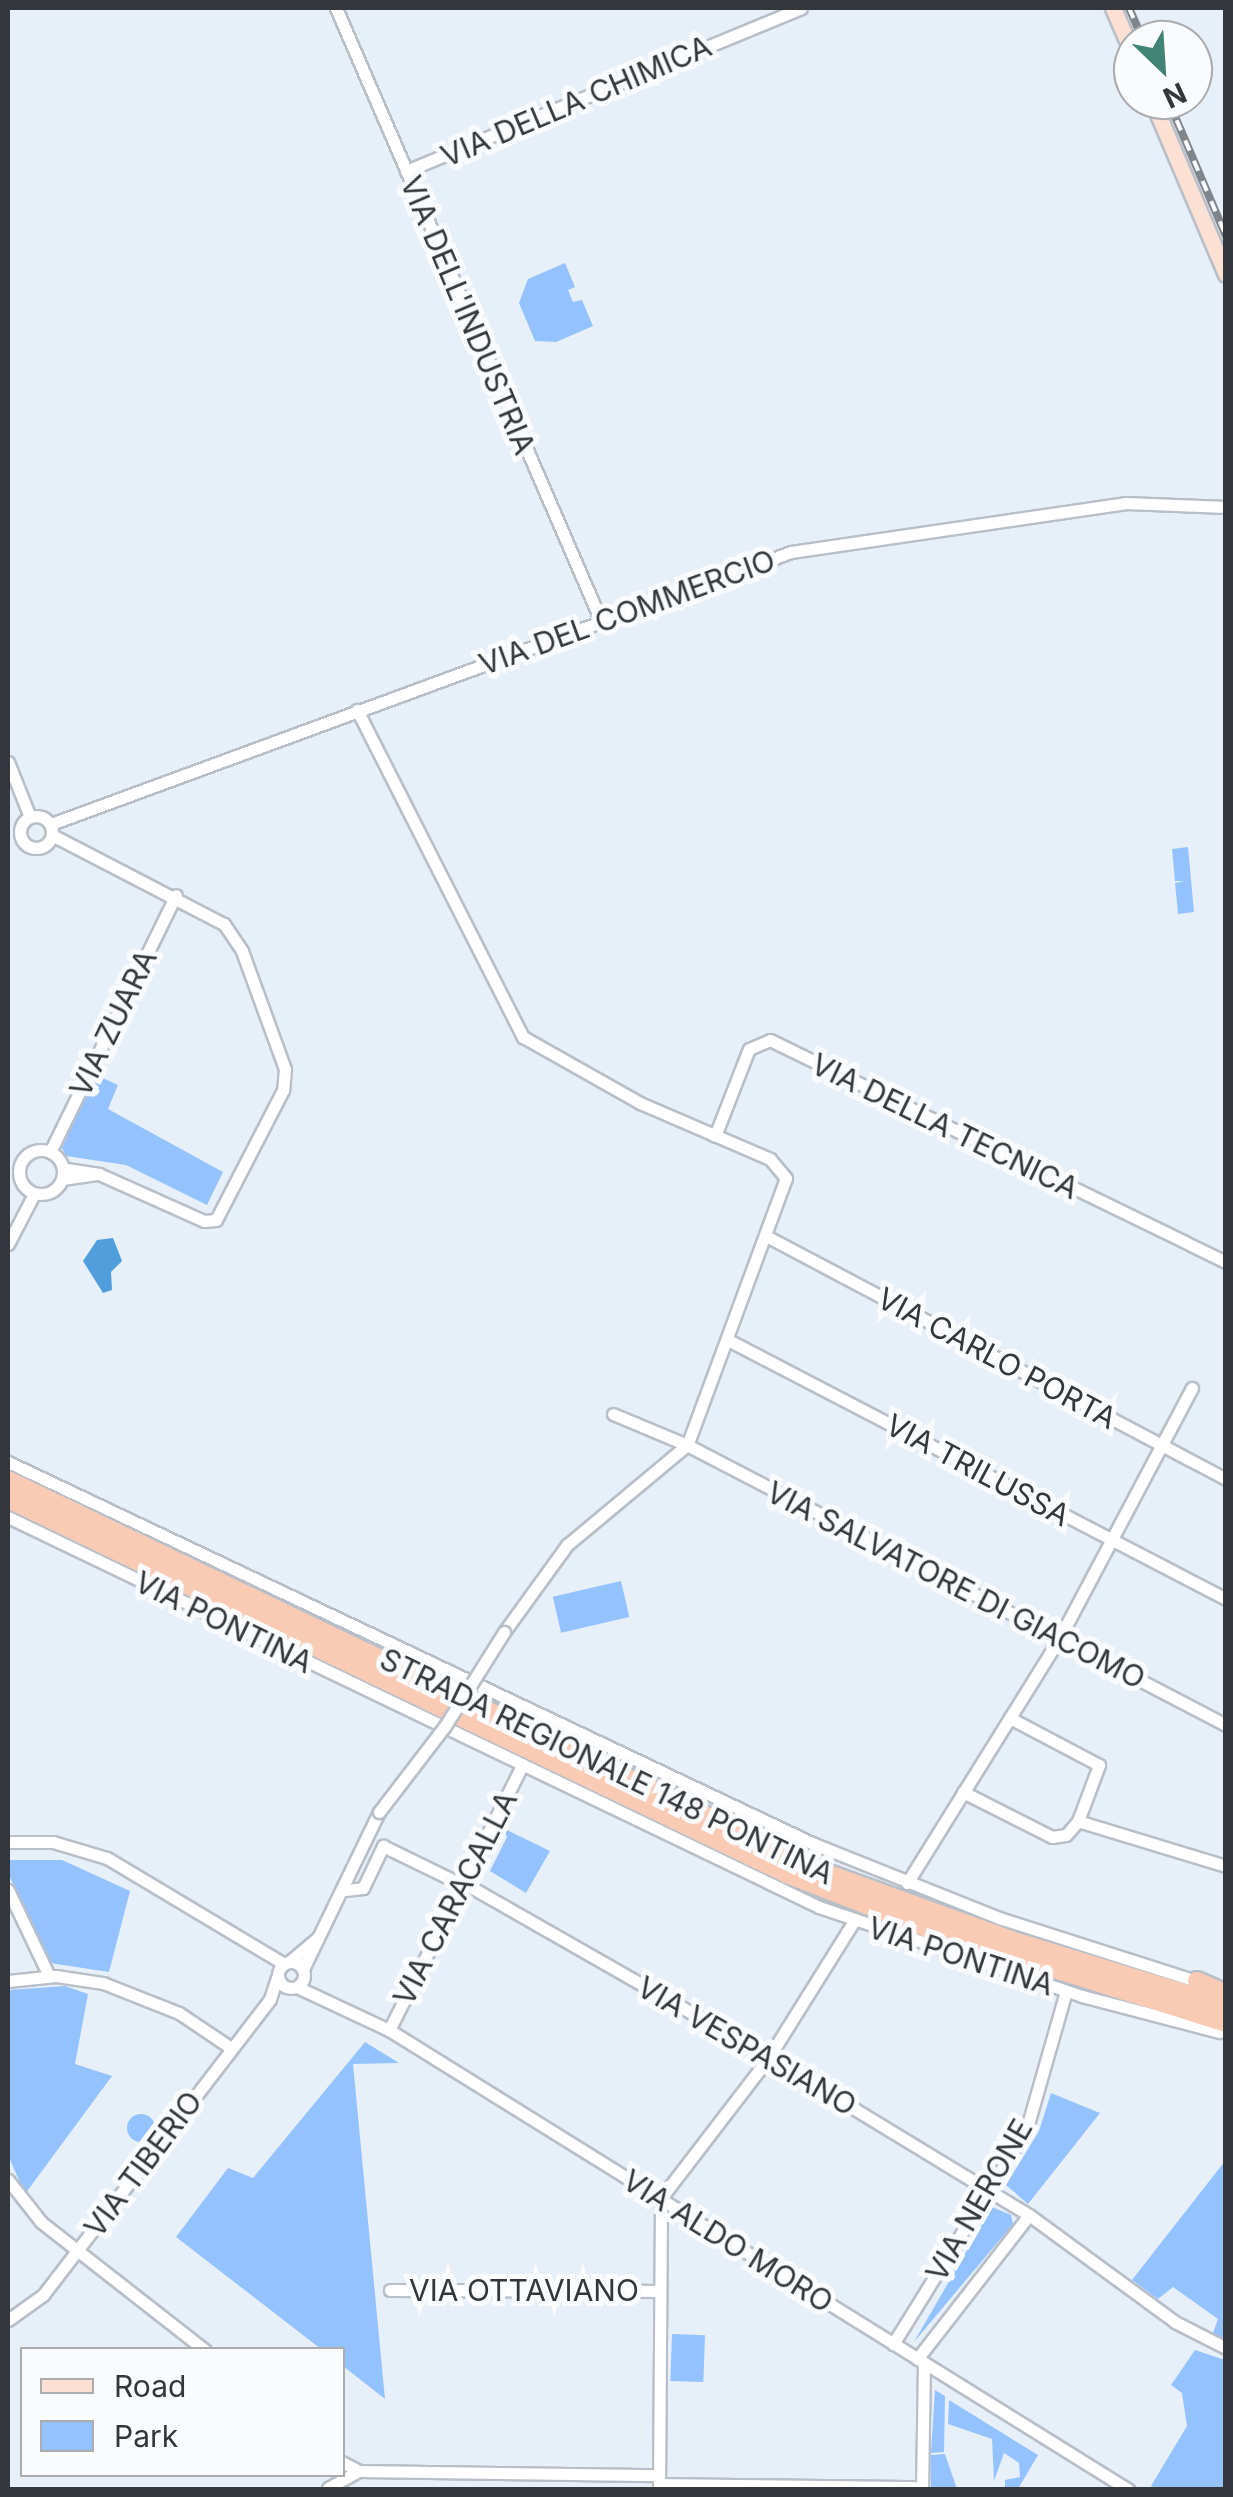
<!DOCTYPE html>
<html>
<head>
<meta charset="utf-8">
<style>
	body { margin:0 }
	#map { position:relative; width:1233px; height:2497px; overflow:hidden; background:#e7eff9; font-family:Inter,sans-serif }
	div>[style] { position:absolute }
	[style*='--x'] { left:calc(var(--x)*1px); top:calc(var(--y)*1px); width:calc(var(--w)*1px); rotate:calc(var(--a)*1deg) }
	.green>* { inset:0; background:#94c2fe; transform-origin:0 0 }
	.round { border-radius:50% }
	.water>* { inset:0; background:#509edb }
	.roads { filter:drop-shadow(2px 0 #b8bfc9) drop-shadow(-2px 0 #b8bfc9) drop-shadow(0 2px #b8bfc9) drop-shadow(0 -2px #b8bfc9) }
	.minor>* { height:11px; margin:-5.5px; padding:0 5.5px; transform-origin:5.5px; border-radius:5.5px; background:#fff }
	.minor>.ring { margin:-5.5px; padding:0; box-sizing:content-box; background:none; border:11px solid #fff; border-radius:50% }
	.major>* { height:15px; margin:-7.5px; padding:0 7.5px; transform-origin:7.5px; border-radius:7.5px; background:#fbe0d3 }
	.highway>* { height:18px; margin:-9px; padding:0 9px; transform-origin:9px; border-radius:9px; background:#f9cbb5 }
	.rail>* { height:8px; margin-top:-4px; transform-origin:0; background:repeating-linear-gradient(90deg,#fafbfd 0 11px,#7f858b 0 22px); box-sizing:border-box; border-block:2px solid #7f858b }
	.bridges { filter:drop-shadow(2px 0 #b8bfc9) drop-shadow(-2px 0 #b8bfc9) drop-shadow(0 2px #b8bfc9) drop-shadow(0 -2px #b8bfc9) }
	.minor-bridge>* { height:11px; margin:-5.5px; padding:0 5.5px; transform-origin:5.5px; border-radius:5.5px; background:#fff }
	span { translate:-50% -50%; white-space:nowrap; text-align:center; line-height:1.15; -webkit-text-stroke:10px #fafbfd; paint-order:stroke }
	.street-label { font-size:30px; color:#33363a }
	.frame { position:absolute; inset:0; border:10px solid #33363a; pointer-events:none }
	.legend { position:absolute; left:20px; top:2347px; width:325px; height:130px; box-sizing:border-box; background:#fafbfd; border:2px solid #aaacaf; margin:0; padding:12px 18px; list-style:none; font-size:30px; color:#33363a }
	.legend li { display:flex; align-items:center; gap:20px; height:50px }
	.legend b { width:50px; border:2px solid #aaacaf }
	.north { position:absolute; left:1113px; top:20px; width:100px; height:100px; box-sizing:border-box; background:#fafbfd; border:2px solid #aaacaf; border-radius:50%; rotate:155deg; font-size:28px; font-weight:700; line-height:40px; text-align:center; color:#33363a }
	.north::after { content:''; display:block; margin:auto; width:35px; height:45px; background:#418375; clip-path:polygon(50% 0,100% 100%,50% 72%,0 100%) }
</style>
</head>
<body>
<div id="map">
	<div class="green">
		<div style="clip-path:polygon(565px 263px,575px 287px,568px 290px,573px 302px,582px 300px,593px 326px,556px 342px,535px 341px,519px 303px,528px 279px)"></div>
		<div style="clip-path:polygon(1188px 847px,1194px 912px,1178px 914px,1175px 883px,1184px 881px,1175px 881px,1172px 849px)"></div>
		<div style="clip-path:polygon(94px 1074px,118px 1085px,108px 1109px,223px 1172px,207px 1205px,126px 1165px,66px 1156px,62px 1148px)"></div>
		<div style="left:621px;top:1581px;width:37px;height:70px;rotate:77deg"></div>
		<div style="clip-path:polygon(503px 1828px,550px 1851px,526px 1893px,490px 1871px,507px 1837px)"></div>
		<div style="clip-path:polygon(8px 1860px,62px 1860px,130px 1891px,109px 1972px,50px 1963px,8px 1873px)"></div>
		<div style="clip-path:polygon(65px 1986px,88px 1994px,75px 2064px,112px 2076px,25px 2194px,8px 2155px,8px 1990px)"></div>
		<div style="clip-path:polygon(365px 2042px,399px 2063px,353px 2064px,385px 2399px,343px 2366px,342px 2350px,321px 2349px,176px 2237px,228px 2168px,253px 2178px)"></div>
		<div style="clip-path:polygon(1051px 2093px,1100px 2113px,1028px 2204px,1006px 2185px,1039px 2131px)"></div>
		<div class="round" style="left:127px;top:2114px;width:28px;height:28px"></div>
		<div style="clip-path:polygon(1225px 2161px,1225px 2341px,1212px 2336px,1218px 2319px,1173px 2287px,1158px 2299px,1132px 2280px)"></div>
		<div style="clip-path:polygon(992px 2207px,1011px 2215px,1013px 2224px,914px 2342px)"></div>
		<div style="left:672px;top:2334px;width:33px;height:47px;rotate:2deg"></div>
		<div style="clip-path:polygon(1195px 2350px,1225px 2360px,1225px 2489px,1156px 2489px,1151px 2486px,1187px 2426px,1182px 2393px,1171px 2385px)"></div>
		<div style="clip-path:polygon(935px 2390px,945px 2396px,944px 2452px,931px 2453px)"></div>
		<div style="clip-path:polygon(949px 2400px,1038px 2455px,1018px 2489px,1005px 2489px,1005px 2480px,1020px 2477px,1019px 2463px,1004px 2453px,994px 2481px,992px 2439px,948px 2424px)"></div>
		<div style="clip-path:polygon(945px 2454px,957px 2489px,931px 2489px,931px 2455px)"></div>
	</div>
	<div class="water">
		<div style="clip-path:polygon(113px 1238px,122px 1261px,111px 1272px,112px 1290px,103px 1293px,83px 1261px,97px 1240px)"></div>
	</div>
	<div class="roads">
		<div class="minor">
			<div style="--x:336;--y:8;--w:668;--a:66.62"></div>
			<div style="--x:406;--y:171;--w:427;--a:-22.4"></div>
			<div style="--x:357;--y:710;--w:367;--a:63.1"></div>
			<div style="--x:523;--y:1037;--w:134;--a:29.4"></div>
			<div style="--x:640;--y:1103;--w:142;--a:23.3"></div>
			<div style="--x:770;--y:1159;--w:25;--a:50"></div>
			<div style="--x:786;--y:1178;--w:285;--a:110.3"></div>
			<div style="--x:687;--y:1445;--w:156;--a:140.2"></div>
			<div style="--x:567;--y:1545;--w:107;--a:125.9"></div>
			<div style="--x:8;--y:762;--w:59;--a:68.2"></div>
			<div class="ring" style="left:20px;top:816px;width:21px;height:21px"></div>
			<div style="--x:51;--y:824;--w:788;--a:-20.18"></div>
			<div style="--x:791;--y:552;--w:339;--a:-8.3"></div>
			<div style="--x:1126;--y:503;--w:100;--a:2.3"></div>
			<div style="--x:52;--y:835;--w:194;--a:27.4"></div>
			<div style="--x:224;--y:924;--w:32;--a:56"></div>
			<div style="--x:242;--y:951;--w:126;--a:70"></div>
			<div style="--x:285;--y:1069;--w:21;--a:95"></div>
			<div style="--x:283;--y:1090;--w:146;--a:117.3"></div>
			<div style="--x:216;--y:1220;--w:12;--a:175"></div>
			<div style="--x:204;--y:1221;--w:115;--a:-155.9"></div>
			<div style="--x:715;--y:1136;--w:93;--a:-68.7"></div>
			<div style="--x:749;--y:1049;--w:23;--a:-23"></div>
			<div style="--x:770;--y:1040;--w:507;--a:25.96"></div>
			<div class="ring" style="left:19px;top:1150px;width:33px;height:33px"></div>
			<div style="--x:50;--y:1152;--w:286;--a:-63.9"></div>
			<div style="--x:62;--y:1179;--w:37;--a:-8"></div>
			<div style="--x:99;--y:1174;--w:36;--a:-171"></div>
			<div style="--x:768;--y:1237;--w:518;--a:27.85"></div>
			<div style="--x:8;--y:1244;--w:56;--a:-62.5"></div>
			<div style="--x:730;--y:1341;--w:559;--a:27.48"></div>
			<div style="--x:613;--y:1414;--w:80;--a:22.7"></div>
			<div style="--x:687;--y:1445;--w:607;--a:27.45"></div>
			<div style="--x:8;--y:1462;--w:892;--a:25.36"></div>
			<div style="--x:814;--y:1844;--w:199;--a:21.8"></div>
			<div style="--x:999;--y:1918;--w:208;--a:17.7"></div>
			<div style="--x:8;--y:1517;--w:900;--a:25.68"></div>
			<div style="--x:819;--y:1907;--w:278;--a:18.7"></div>
			<div style="--x:1082;--y:1996;--w:142;--a:14.7"></div>
			<div style="--x:963;--y:1792;--w:100;--a:26.8"></div>
			<div style="--x:1052;--y:1837;--w:14;--a:-8"></div>
			<div style="--x:1066;--y:1835;--w:18;--a:-49"></div>
			<div style="--x:1078;--y:1821;--w:60;--a:-69.4"></div>
			<div style="--x:1099;--y:1765;--w:101;--a:-152.2"></div>
			<div style="--x:1078;--y:1821;--w:155;--a:16.9"></div>
			<div style="--x:8;--y:1842;--w:45;--a:0"></div>
			<div style="--x:53;--y:1842;--w:56;--a:16.5"></div>
			<div style="--x:107;--y:1858;--w:206;--a:30.9"></div>
			<div style="--x:462;--y:1882;--w:353;--a:29.7"></div>
			<div style="--x:769;--y:2057;--w:304;--a:31.3"></div>
			<div style="--x:907;--y:1883;--w:287;--a:-58.1"></div>
			<div style="--x:1059;--y:1639;--w:284;--a:-62.1"></div>
			<div style="--x:8;--y:1890;--w:95;--a:64.5"></div>
			<div style="--x:345;--y:1890;--w:18;--a:-6"></div>
			<div style="--x:363;--y:1888;--w:47;--a:-64.5"></div>
			<div style="--x:383;--y:1846;--w:87;--a:26"></div>
			<div class="ring" style="left:278px;top:1962px;width:15px;height:15px"></div>
			<div style="--x:289;--y:1962;--w:38;--a:-40"></div>
			<div style="--x:303;--y:1969;--w:174;--a:-64.2"></div>
			<div style="--x:8;--y:1981;--w:48;--a:-5.9"></div>
			<div style="--x:56;--y:1976;--w:48;--a:8.5"></div>
			<div style="--x:103;--y:1983;--w:82;--a:21.5"></div>
			<div style="--x:179;--y:2013;--w:63;--a:33.9"></div>
			<div style="--x:297;--y:1987;--w:102;--a:25.1"></div>
			<div style="--x:389;--y:2030;--w:871;--a:31.87"></div>
			<div style="--x:389;--y:2030;--w:297;--a:-63.3"></div>
			<div style="--x:8;--y:2180;--w:53;--a:51.8"></div>
			<div style="--x:41;--y:2222;--w:208;--a:38"></div>
			<div style="--x:390;--y:2290;--w:269;--a:0.2"></div>
			<div style="--x:8;--y:2320;--w:43;--a:-35.5"></div>
			<div style="--x:43;--y:2295;--w:373;--a:-52.5"></div>
			<div style="--x:270;--y:1999;--w:23;--a:-72"></div>
			<div style="--x:893;--y:2344;--w:254;--a:-58.2"></div>
			<div style="--x:1027;--y:2128;--w:142;--a:-74.1"></div>
			<div style="--x:917;--y:2359;--w:182;--a:-52.1"></div>
			<div style="--x:1029;--y:2215;--w:181;--a:36.2"></div>
			<div style="--x:1175;--y:2322;--w:57;--a:27"></div>
			<div style="--x:342;--y:2462;--w:19;--a:28"></div>
			<div style="--x:359;--y:2471;--w:300;--a:0.8"></div>
			<div style="--x:659;--y:2484;--w:263;--a:0.7"></div>
			<div style="--x:328;--y:2488;--w:35;--a:-29"></div>
			<div style="--x:659;--y:2490;--w:292;--a:-89.6"></div>
			<div style="--x:661;--y:2198;--w:178;--a:-52.5"></div>
			<div style="--x:769;--y:2057;--w:160;--a:-58"></div>
			<div style="--x:922;--y:2490;--w:126;--a:-89.1"></div>
		</div>
		<div class="major">
			<div style="--x:1113;--y:8;--w:50;--a:66.5"></div>
			<div style="--x:1152;--y:100;--w:189;--a:67"></div>
		</div>
		<div class="highway">
			<div style="--x:8;--y:1480;--w:904;--a:25.69"></div>
			<div style="--x:823;--y:1872;--w:200;--a:19.9"></div>
			<div style="--x:1011;--y:1940;--w:225;--a:17.1"></div>
			<div style="--x:8;--y:1499;--w:865;--a:25.71"></div>
			<div style="--x:787;--y:1874;--w:158;--a:21.2"></div>
			<div style="--x:934;--y:1931;--w:306;--a:17.5"></div>
			<div style="--x:1197;--y:1981;--w:32;--a:24"></div>
		</div>
	</div>
	<div class="rail">
		<div style="--x:1129;--y:8;--w:35;--a:66"></div>
		<div style="--x:1168;--y:100;--w:148;--a:66.9"></div>
	</div>
	<div class="bridges">
		<div class="minor-bridge">
			<div style="--x:379;--y:1812;--w:108;--a:-52.5"></div>
			<div style="--x:445;--y:1726;--w:111;--a:-57.9"></div>
		</div>
	</div>
	<div class="street-label">
		<span style="left:576px;top:101px;rotate:-23deg">VIA DELLA CHIMICA</span>
		<span style="left:468px;top:315px;rotate:67deg">VIA DELL'INDUSTRIA</span>
		<span style="left:627px;top:612px;rotate:-20deg">VIA DEL COMMERCIO</span>
		<span style="left:113px;top:1023px;rotate:-64deg">VIA ZUARA</span>
		<span style="left:945px;top:1126px;rotate:26deg">VIA DELLA TECNICA</span>
		<span style="left:997px;top:1358px;rotate:28deg">VIA CARLO PORTA</span>
		<span style="left:978px;top:1470px;rotate:28deg">VIA TRILUSSA</span>
		<span style="left:956px;top:1585px;rotate:27deg">VIA SALVATORE DI GIACOMO</span>
		<span style="left:224px;top:1622px;rotate:26deg">VIA PONTINA</span>
		<span style="left:607px;top:1766px;rotate:26deg">STRADA REGIONALE 148 PONTINA</span>
		<span style="left:455px;top:1898px;rotate:-63deg">VIA CARACALLA</span>
		<span style="left:961px;top:1956px;rotate:18deg">VIA PONTINA</span>
		<span style="left:747px;top:2046px;rotate:30deg">VIA VESPASIANO</span>
		<span style="left:143px;top:2164px;rotate:-53deg">VIA TIBERIO</span>
		<span style="left:979px;top:2200px;rotate:-60deg">VIA NERONE</span>
		<span style="left:728px;top:2241px;rotate:32deg">VIA ALDO MORO</span>
		<span style="left:524px;top:2290px">VIA OTTAVIANO</span>
	</div>
	<div class="frame"></div>
	<ul class="legend">
	<li><b style="height:12px;background:#fbe0d3"></b>Road</li>
	<li><b style="height:28px;background:#94c2fe"></b>Park</li>
	</ul>
	<div class="north">N</div>
</div>
</body>
</html>
